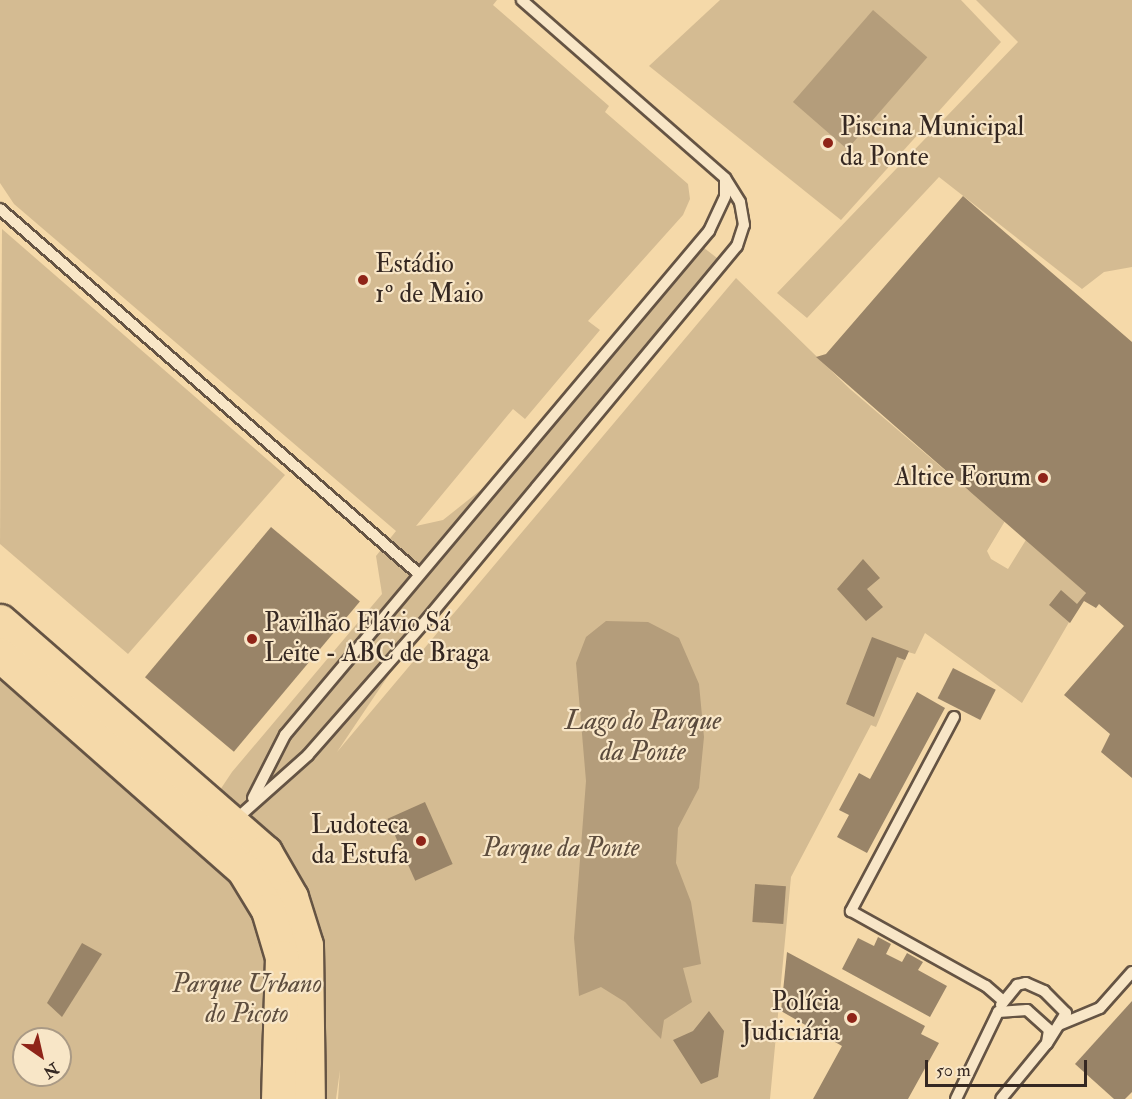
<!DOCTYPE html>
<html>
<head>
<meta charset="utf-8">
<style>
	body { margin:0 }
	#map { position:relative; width:1132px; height:1099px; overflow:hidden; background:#f5d9a9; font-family:"IM FELL Double Pica",serif }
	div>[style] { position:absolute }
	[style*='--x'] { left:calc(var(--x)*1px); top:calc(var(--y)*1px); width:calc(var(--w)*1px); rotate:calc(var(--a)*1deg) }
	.green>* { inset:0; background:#d4bb92 }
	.water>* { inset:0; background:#b49d7b; transform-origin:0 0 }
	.building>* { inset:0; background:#998468; transform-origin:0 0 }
	.roads { filter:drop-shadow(2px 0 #655444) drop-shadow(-2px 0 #655444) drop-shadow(0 2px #655444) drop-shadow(0 -2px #655444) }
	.service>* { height:10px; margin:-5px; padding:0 5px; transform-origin:5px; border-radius:5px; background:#f8e6c7 }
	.primary>* { height:33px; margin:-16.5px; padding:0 16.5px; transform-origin:16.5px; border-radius:16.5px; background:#f5d9a9 }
	.dots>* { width:16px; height:16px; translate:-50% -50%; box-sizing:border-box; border:3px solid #f8e6c7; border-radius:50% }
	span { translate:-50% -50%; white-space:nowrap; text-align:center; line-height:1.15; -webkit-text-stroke:4.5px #f8e6c7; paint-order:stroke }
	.poi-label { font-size:26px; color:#352822 }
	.left { translate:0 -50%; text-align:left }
	.right { translate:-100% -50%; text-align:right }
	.park-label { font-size:26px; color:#5d4d3e; font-style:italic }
	.water-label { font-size:27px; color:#5b4b3d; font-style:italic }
	.north { position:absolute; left:12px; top:1027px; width:60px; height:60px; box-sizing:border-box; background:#f8e6c7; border:2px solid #aa9a85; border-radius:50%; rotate:146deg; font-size:16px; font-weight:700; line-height:24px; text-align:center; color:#352822 }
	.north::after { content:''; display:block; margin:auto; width:21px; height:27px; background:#8f2418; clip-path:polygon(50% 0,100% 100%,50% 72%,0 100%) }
	.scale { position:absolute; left:925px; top:1060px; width:162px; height:27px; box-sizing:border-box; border:3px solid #352822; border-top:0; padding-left:8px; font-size:18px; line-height:21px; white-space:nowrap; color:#352822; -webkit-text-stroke:4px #f8e6c7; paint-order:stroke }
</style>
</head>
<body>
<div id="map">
	<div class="green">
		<div style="clip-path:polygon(evenodd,0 0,497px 0,493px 5px,609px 106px,605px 112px,688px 184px,690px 199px,683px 215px,588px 321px,600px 330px,525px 419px,513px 409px,416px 526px,443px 520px,511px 466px,699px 244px,726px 265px,423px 624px,337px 752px,736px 278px,850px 389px,968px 490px,1008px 516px,987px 551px,991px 559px,1008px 569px,1029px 535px,1042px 554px,1086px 593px,1022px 703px,925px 633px,915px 654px,908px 652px,876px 727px,871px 725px,791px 877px,770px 1099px,338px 1099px,340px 1070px,336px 1099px,0 1099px,0 681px,186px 841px,232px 772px,382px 594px,376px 556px,396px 531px,14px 204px,0 183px,0 0,24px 1039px,60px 1039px,60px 1075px,24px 1075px,24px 1039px)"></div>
		<div style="clip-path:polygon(720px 0,961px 0,1001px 42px,841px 220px,649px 66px)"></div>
		<div style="clip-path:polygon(976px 0,1132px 0,1132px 267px,1104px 272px,1082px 289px,939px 177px,807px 318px,777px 293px,1018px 42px)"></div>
		<div style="clip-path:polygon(2px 229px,285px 475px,128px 654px,0 544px)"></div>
	</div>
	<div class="water">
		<div style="left:873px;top:10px;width:72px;height:122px;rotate:41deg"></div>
		<div style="clip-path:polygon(606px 621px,648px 622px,679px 638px,699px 684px,704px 737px,699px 788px,678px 828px,676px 863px,691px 902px,701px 964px,683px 968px,692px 1002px,664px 1020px,661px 1039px,625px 1002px,601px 987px,579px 996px,574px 938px,586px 781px,576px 663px,586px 637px)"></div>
	</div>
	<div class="building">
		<div style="clip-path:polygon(963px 196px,1132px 342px,1132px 778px,1101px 752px,1110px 734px,1064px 695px,1124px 626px,1099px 604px,1096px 608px,1084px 601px,1070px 623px,1049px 605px,1061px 590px,1077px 604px,1086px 593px,816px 357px,826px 354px)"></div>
		<div style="left:271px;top:527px;width:116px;height:196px;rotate:40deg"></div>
		<div style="clip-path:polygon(863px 559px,880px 578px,867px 589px,883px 607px,866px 621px,837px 589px)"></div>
		<div style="clip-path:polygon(872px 637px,909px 651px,905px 660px,897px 657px,874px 717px,846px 704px)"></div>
		<div style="left:953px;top:668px;width:48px;height:34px;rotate:27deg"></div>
		<div style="clip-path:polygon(917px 692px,945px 708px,867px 853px,837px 837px,849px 815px,839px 810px,859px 773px,870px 779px)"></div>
		<div style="left:425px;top:802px;width:68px;height:41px;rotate:66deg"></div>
		<div style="left:755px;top:884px;width:31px;height:38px;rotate:4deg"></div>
		<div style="clip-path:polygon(878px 937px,891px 944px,886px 954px,902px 962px,907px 953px,923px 962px,918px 970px,947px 986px,930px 1017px,842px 969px,858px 938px,874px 946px)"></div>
		<div style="clip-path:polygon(82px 943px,102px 954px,62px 1017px,47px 1003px)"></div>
		<div style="clip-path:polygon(787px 952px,925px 1026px,921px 1034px,939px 1043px,908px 1099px,813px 1099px,842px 1046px,781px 1011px)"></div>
		<div style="clip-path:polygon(1132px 1001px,1132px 1092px,1125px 1099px,1114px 1099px,1075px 1064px)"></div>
		<div style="clip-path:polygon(709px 1011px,724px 1031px,718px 1077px,701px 1084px,673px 1040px,693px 1031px)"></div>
	</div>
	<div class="roads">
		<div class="service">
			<div style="--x:0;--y:209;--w:556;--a:41.06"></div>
			<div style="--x:954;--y:717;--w:220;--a:118"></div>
			<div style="--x:851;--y:911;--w:154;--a:29.1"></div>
			<div style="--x:986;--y:986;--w:23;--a:41"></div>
			<div style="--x:253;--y:798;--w:71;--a:-63.1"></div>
			<div style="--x:285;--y:735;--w:659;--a:-49.93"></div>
			<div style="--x:709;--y:231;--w:38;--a:-65"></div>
			<div style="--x:725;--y:196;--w:17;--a:-90"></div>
			<div style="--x:234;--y:821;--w:99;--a:-41.7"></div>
			<div style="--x:308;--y:755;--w:174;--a:-48.7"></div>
			<div style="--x:423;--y:624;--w:491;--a:-50.3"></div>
			<div style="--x:737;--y:246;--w:22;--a:-72"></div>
			<div style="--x:744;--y:225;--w:23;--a:-100"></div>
			<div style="--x:740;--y:202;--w:28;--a:-122"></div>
			<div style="--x:725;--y:178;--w:270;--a:-138.8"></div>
			<div style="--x:1001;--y:1005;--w:26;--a:-51"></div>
			<div style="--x:1017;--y:985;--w:9;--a:-13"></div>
			<div style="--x:1026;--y:983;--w:20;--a:24"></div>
			<div style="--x:1044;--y:991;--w:31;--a:45"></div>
			<div style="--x:1066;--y:1013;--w:36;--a:122"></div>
			<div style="--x:1059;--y:1025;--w:44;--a:-22.5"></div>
			<div style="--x:1100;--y:1008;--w:48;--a:-48.4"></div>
			<div style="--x:956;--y:1099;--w:97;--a:-64.2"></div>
			<div style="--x:998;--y:1012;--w:29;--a:-4"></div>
			<div style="--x:1027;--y:1010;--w:30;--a:42"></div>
			<div style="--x:1049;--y:1030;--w:13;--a:99"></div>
			<div style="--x:1047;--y:1043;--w:72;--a:129.4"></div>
		</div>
		<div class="primary">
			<div style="--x:0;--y:621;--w:352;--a:41.1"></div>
			<div style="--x:265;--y:852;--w:52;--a:60"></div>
			<div style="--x:291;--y:897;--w:50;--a:72.6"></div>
			<div style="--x:306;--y:945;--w:154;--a:89.3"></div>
			<div style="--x:0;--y:655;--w:324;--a:41.4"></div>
			<div style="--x:243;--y:869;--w:48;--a:58.6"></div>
			<div style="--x:268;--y:910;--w:49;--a:73.4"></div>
			<div style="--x:282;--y:957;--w:142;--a:91.6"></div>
		</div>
	</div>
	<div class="dots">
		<div style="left:828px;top:143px;background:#8f2418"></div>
		<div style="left:363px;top:280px;background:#8f2418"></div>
		<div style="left:1043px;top:478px;background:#8f2418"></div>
		<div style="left:252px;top:639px;background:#8f2418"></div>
		<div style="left:421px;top:841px;background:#8f2418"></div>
		<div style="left:852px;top:1018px;background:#8f2418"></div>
	</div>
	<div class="poi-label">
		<span class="left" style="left:840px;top:143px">Piscina Municipal<br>da Ponte</span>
		<span class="left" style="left:375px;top:280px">Estádio<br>1º de Maio</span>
		<span class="right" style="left:1031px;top:478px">Altice Forum</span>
		<span class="left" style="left:264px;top:639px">Pavilhão Flávio Sá<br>Leite - ABC de Braga</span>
		<span class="right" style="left:409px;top:841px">Ludoteca<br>da Estufa</span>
		<span class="right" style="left:840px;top:1018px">Polícia<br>Judiciária</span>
	</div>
	<div class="park-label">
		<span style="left:561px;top:849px">Parque da Ponte</span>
		<span style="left:247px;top:1000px">Parque Urbano<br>do Picoto</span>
	</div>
	<div class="water-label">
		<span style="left:643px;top:736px">Lago do Parque<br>da Ponte</span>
	</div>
	<div class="north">N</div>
	<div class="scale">50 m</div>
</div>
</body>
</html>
